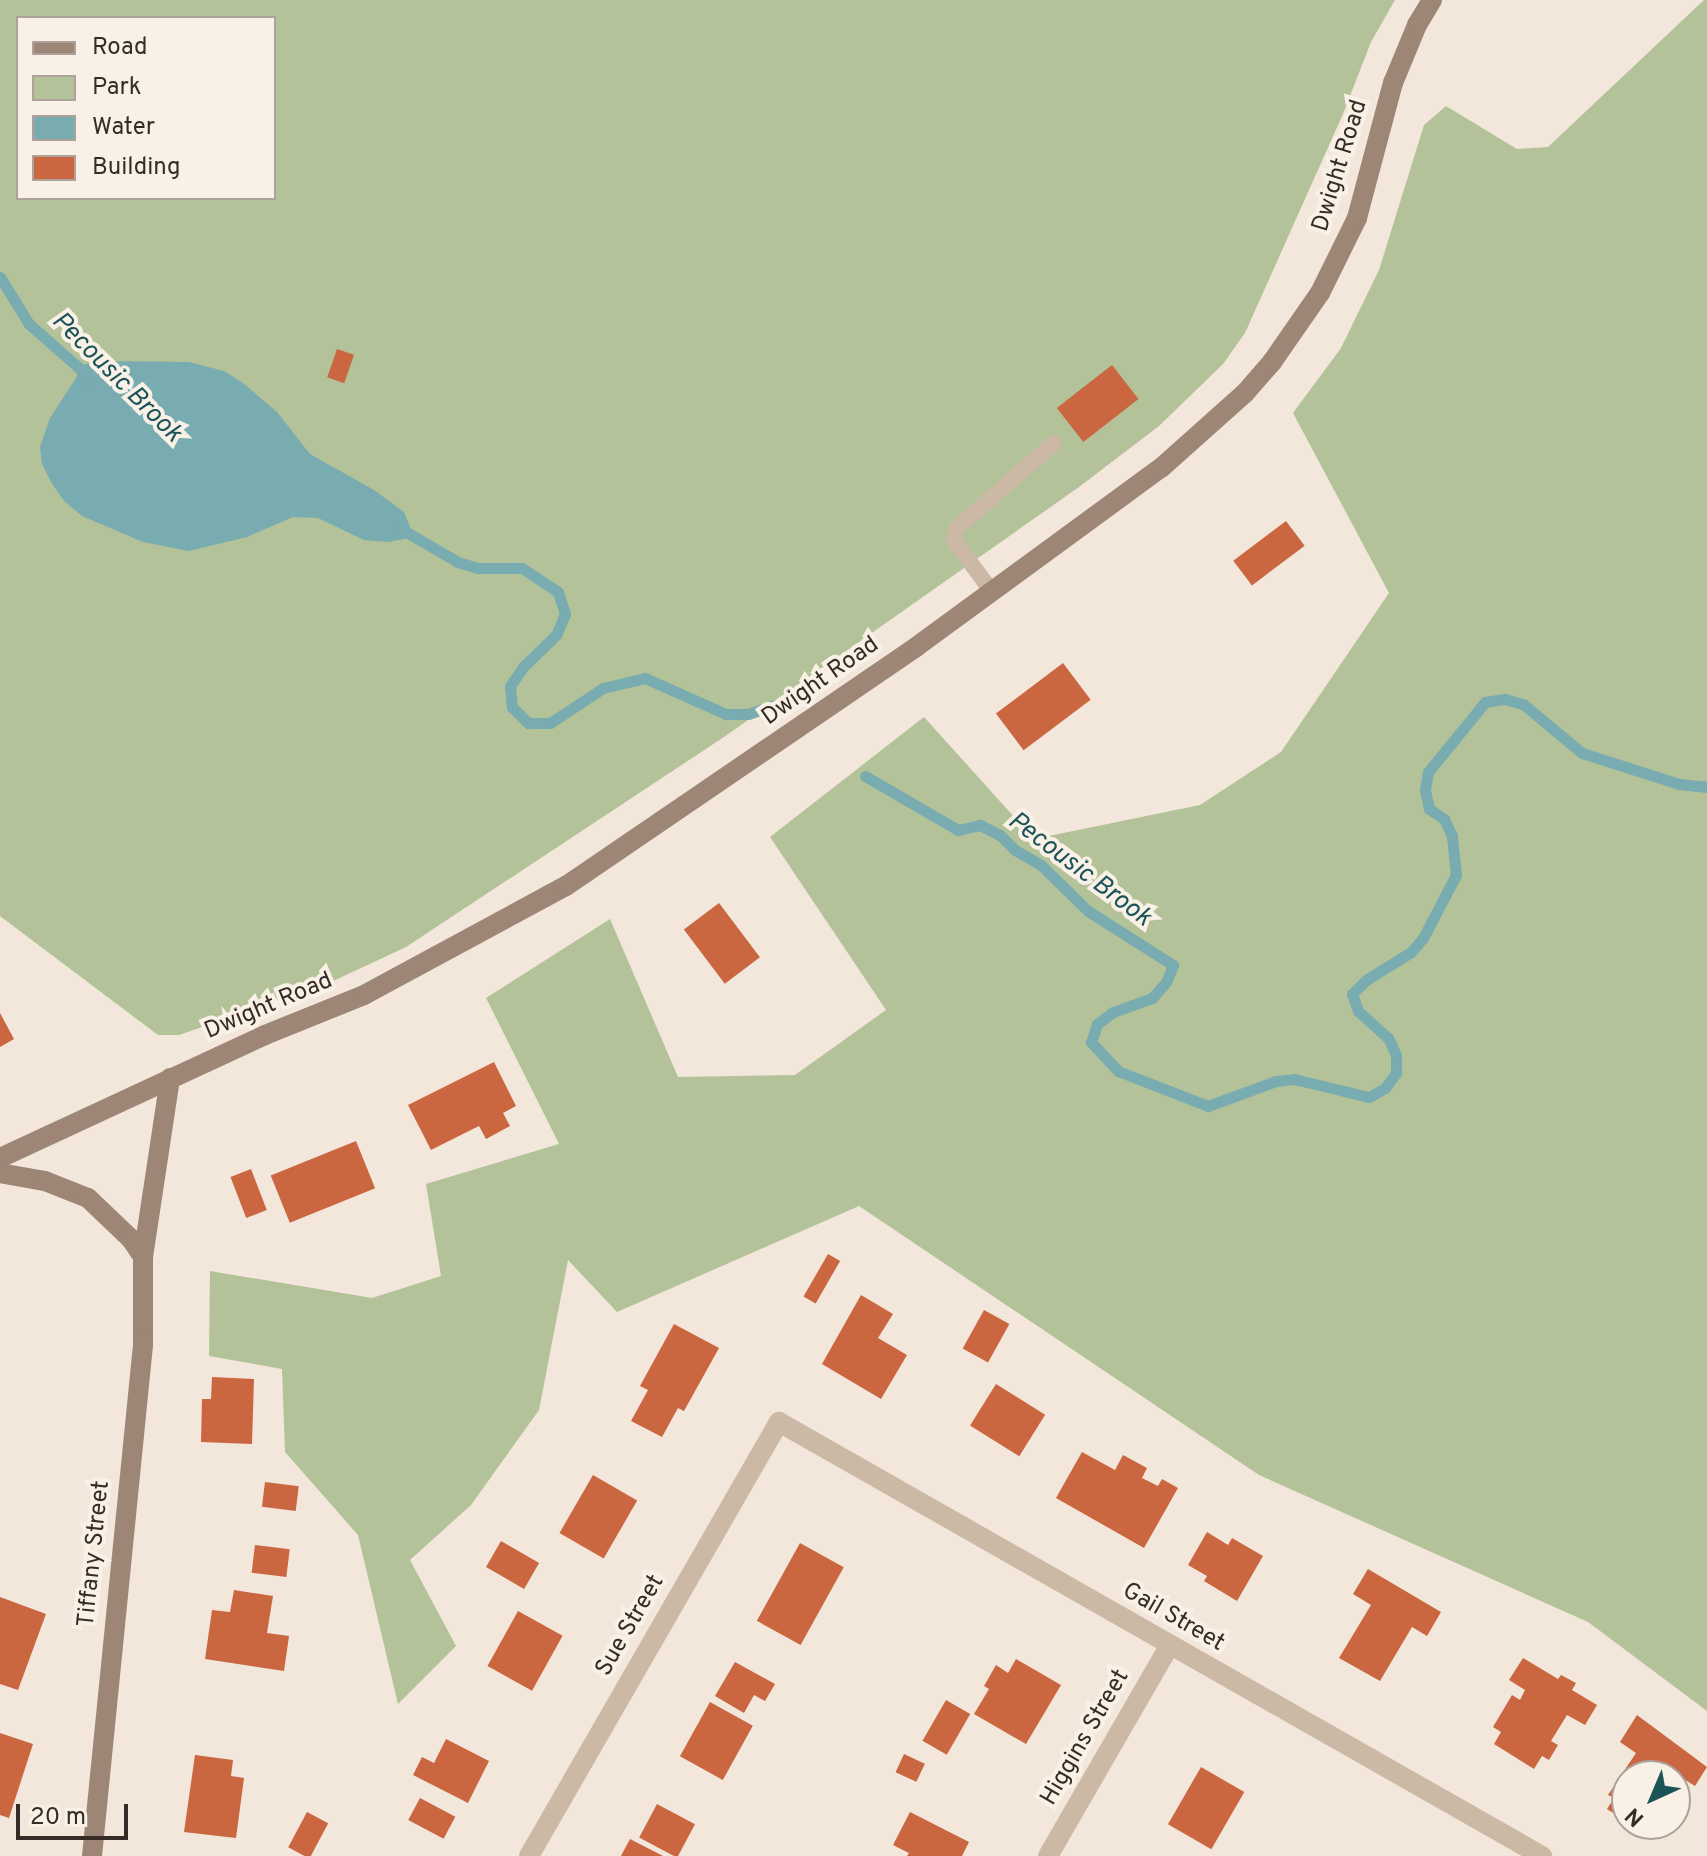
<!DOCTYPE html>
<html>
<head>
<meta charset="utf-8">
<style>
	body { margin:0 }
	#map { position:relative; width:1707px; height:1856px; overflow:hidden; background:#f2e7da; font-family:Overpass,sans-serif }
	div>[style] { position:absolute }
	[style*='--x'] { left:calc(var(--x)*1px); top:calc(var(--y)*1px); width:calc(var(--w)*1px); rotate:calc(var(--a)*1deg) }
	.green>* { inset:0; background:#b3c299 }
	.water>* { inset:0; background:#78acb0 }
	.stream>* { height:11px; margin:-5.5px; padding:0 5.5px; transform-origin:5.5px; border-radius:5.5px; background:#78acb0 }
	.building>* { inset:0; background:#ca6640; transform-origin:0 0 }
	.lane>* { height:16px; margin:-8px; padding:0 8px; transform-origin:8px; border-radius:8px; background:#cbb8a5 }
	.street>* { height:20px; margin:-10px; padding:0 10px; transform-origin:10px; border-radius:10px; background:#cbb8a5 }
	.secondary>* { height:20px; margin:-10px; padding:0 10px; transform-origin:10px; border-radius:10px; background:#9e8677 }
	span { translate:-50% -50%; white-space:nowrap; text-align:center; line-height:1.15; -webkit-text-stroke:8px #faf1e6; paint-order:stroke }
	.street-label { font-size:24px; color:#362c27 }
	.water-label { font-size:26px; color:#1b5359; font-style:italic }
	.legend { position:absolute; left:16px; top:16px; width:260px; height:184px; box-sizing:border-box; background:#faf1e6; border:2px solid #aca29a; margin:0; padding:10px 14px; list-style:none; font-size:24px; color:#362c27 }
	.legend li { display:flex; align-items:center; gap:16px; height:40px }
	.legend b { width:40px; border:2px solid #aca29a }
	.north { position:absolute; left:1611px; top:1760px; width:80px; height:80px; box-sizing:border-box; background:#faf1e6; border:2px solid #aca29a; border-radius:50%; rotate:224deg; font-size:22px; font-weight:700; line-height:32px; text-align:center; color:#362c27 }
	.north::after { content:''; display:block; margin:auto; width:28px; height:36px; background:#1b5359; clip-path:polygon(50% 0,100% 100%,50% 72%,0 100%) }
	.scale { position:absolute; left:16px; top:1804px; width:112px; height:36px; box-sizing:border-box; border:4px solid #362c27; border-top:0; padding-left:10px; font-size:24px; line-height:28px; white-space:nowrap; color:#362c27; -webkit-text-stroke:6px #faf1e6; paint-order:stroke }
</style>
</head>
<body>
<div id="map">
	<div class="green">
		<div style="clip-path:polygon(evenodd,0 0,1395px 0,1371px 42px,1343px 114px,1245px 333px,1223px 364px,1159px 426px,1079px 487px,724px 737px,406px 947px,331px 982px,179px 1035px,158px 1035px,0 916px,0 0,18px 18px,274px 18px,274px 198px,18px 198px,18px 18px)"></div>
		<div style="clip-path:polygon(1704px 0,1707px 0,1707px 1711px,1588px 1622px,1259px 1475px,859px 1206px,617px 1312px,568px 1260px,539px 1410px,471px 1505px,410px 1560px,456px 1646px,398px 1704px,358px 1535px,285px 1452px,282px 1369px,209px 1356px,210px 1271px,372px 1298px,441px 1276px,426px 1184px,559px 1144px,486px 998px,610px 919px,678px 1077px,795px 1075px,886px 1010px,770px 837px,924px 717px,1034px 839px,1200px 805px,1281px 752px,1389px 593px,1293px 413px,1341px 348px,1379px 270px,1424px 125px,1446px 106px,1517px 149px,1548px 147px)"></div>
	</div>
	<div class="water">
		<div style="clip-path:polygon(107px 361px,189px 362px,224px 371px,243px 383px,277px 412px,310px 454px,374px 490px,404px 512px,414px 537px,388px 542px,364px 540px,318px 518px,293px 517px,247px 537px,189px 551px,143px 542px,82px 516px,64px 501px,51px 482px,42px 464px,40px 447px,50px 418px,85px 364px)"></div>
	</div>
	<div class="stream">
		<div style="--x:0;--y:277;--w:55;--a:58.3"></div>
		<div style="--x:29;--y:324;--w:67;--a:41.3"></div>
		<div style="--x:79;--y:368;--w:18;--a:52"></div>
		<div style="--x:403;--y:530;--w:64;--a:30.2"></div>
		<div style="--x:458;--y:562;--w:21;--a:17"></div>
		<div style="--x:478;--y:568;--w:44;--a:0"></div>
		<div style="--x:522;--y:568;--w:43;--a:33.7"></div>
		<div style="--x:558;--y:592;--w:23;--a:72"></div>
		<div style="--x:565;--y:614;--w:23;--a:113"></div>
		<div style="--x:556;--y:635;--w:46;--a:135.9"></div>
		<div style="--x:523;--y:667;--w:23;--a:124"></div>
		<div style="--x:510;--y:686;--w:21;--a:85"></div>
		<div style="--x:512;--y:707;--w:23;--a:45"></div>
		<div style="--x:528;--y:723;--w:22;--a:0"></div>
		<div style="--x:550;--y:723;--w:64;--a:-33.4"></div>
		<div style="--x:603;--y:688;--w:43;--a:-13.4"></div>
		<div style="--x:645;--y:678;--w:89;--a:24"></div>
		<div style="--x:726;--y:714;--w:22;--a:0"></div>
		<div style="--x:748;--y:714;--w:28;--a:-19"></div>
		<div style="--x:865;--y:776;--w:108;--a:30.1"></div>
		<div style="--x:958;--y:830;--w:23;--a:-13"></div>
		<div style="--x:980;--y:825;--w:22;--a:27"></div>
		<div style="--x:1000;--y:835;--w:21;--a:45"></div>
		<div style="--x:1015;--y:850;--w:30;--a:30"></div>
		<div style="--x:1041;--y:865;--w:66;--a:44.4"></div>
		<div style="--x:1088;--y:911;--w:101;--a:32.4"></div>
		<div style="--x:1173;--y:965;--w:18;--a:112"></div>
		<div style="--x:1166;--y:982;--w:21;--a:131"></div>
		<div style="--x:1152;--y:998;--w:41;--a:160.3"></div>
		<div style="--x:1113;--y:1012;--w:20;--a:143"></div>
		<div style="--x:1097;--y:1024;--w:19;--a:108"></div>
		<div style="--x:1091;--y:1042;--w:40;--a:47"></div>
		<div style="--x:1118;--y:1071;--w:97;--a:21.3"></div>
		<div style="--x:1208;--y:1106;--w:72;--a:-20.2"></div>
		<div style="--x:1276;--y:1081;--w:18;--a:-6"></div>
		<div style="--x:1294;--y:1079;--w:77;--a:13.5"></div>
		<div style="--x:1369;--y:1097;--w:18;--a:-29"></div>
		<div style="--x:1385;--y:1088;--w:19;--a:-54"></div>
		<div style="--x:1396;--y:1073;--w:18;--a:-90"></div>
		<div style="--x:1396;--y:1055;--w:19;--a:-115"></div>
		<div style="--x:1388;--y:1038;--w:40;--a:-138"></div>
		<div style="--x:1358;--y:1011;--w:18;--a:-109"></div>
		<div style="--x:1352;--y:994;--w:20;--a:-45"></div>
		<div style="--x:1366;--y:980;--w:53;--a:-31.9"></div>
		<div style="--x:1411;--y:952;--w:18;--a:-49"></div>
		<div style="--x:1423;--y:938;--w:71;--a:-62.4"></div>
		<div style="--x:1456;--y:875;--w:39;--a:-96"></div>
		<div style="--x:1452;--y:836;--w:19;--a:-115"></div>
		<div style="--x:1444;--y:819;--w:18;--a:-146"></div>
		<div style="--x:1429;--y:809;--w:19;--a:-102"></div>
		<div style="--x:1425;--y:790;--w:18;--a:-81"></div>
		<div style="--x:1428;--y:772;--w:90;--a:-50.8"></div>
		<div style="--x:1485;--y:702;--w:20;--a:-9"></div>
		<div style="--x:1505;--y:699;--w:19;--a:16"></div>
		<div style="--x:1523;--y:704;--w:77;--a:39.7"></div>
		<div style="--x:1582;--y:753;--w:102;--a:17.7"></div>
		<div style="--x:1679;--y:784;--w:28;--a:6"></div>
	</div>
	<div class="building">
		<div style="left:337px;top:349px;width:18px;height:30px;rotate:19deg"></div>
		<div style="left:1112px;top:365px;width:43px;height:70px;rotate:52deg"></div>
		<div style="left:1286px;top:521px;width:31px;height:66px;rotate:53deg"></div>
		<div style="left:1063px;top:663px;width:46px;height:84px;rotate:53deg"></div>
		<div style="left:719px;top:903px;width:68px;height:44px;rotate:53deg"></div>
		<div style="clip-path:polygon(0 1013px,14px 1039px,0 1047px)"></div>
		<div style="clip-path:polygon(494px 1062px,516px 1106px,503px 1113px,510px 1126px,486px 1139px,479px 1126px,431px 1150px,408px 1105px)"></div>
		<div style="left:356px;top:1141px;width:51px;height:92px;rotate:68deg"></div>
		<div style="left:251px;top:1169px;width:44px;height:22px;rotate:69deg"></div>
		<div style="left:828px;top:1254px;width:14px;height:49px;rotate:30deg"></div>
		<div style="clip-path:polygon(861px 1295px,893px 1314px,878px 1338px,907px 1355px,881px 1399px,822px 1364px)"></div>
		<div style="left:984px;top:1310px;width:29px;height:44px;rotate:29deg"></div>
		<div style="clip-path:polygon(674px 1324px,719px 1348px,684px 1411px,678px 1408px,662px 1437px,631px 1421px,648px 1390px,640px 1386px)"></div>
		<div style="clip-path:polygon(212px 1377px,254px 1379px,252px 1444px,201px 1442px,202px 1399px,211px 1399px)"></div>
		<div style="left:996px;top:1384px;width:58px;height:49px;rotate:32deg"></div>
		<div style="clip-path:polygon(1082px 1452px,1115px 1470px,1123px 1455px,1147px 1468px,1142px 1478px,1158px 1486px,1162px 1479px,1178px 1488px,1144px 1548px,1056px 1498px)"></div>
		<div style="left:593px;top:1475px;width:51px;height:67px;rotate:30deg"></div>
		<div style="left:265px;top:1482px;width:34px;height:25px;rotate:7deg"></div>
		<div style="clip-path:polygon(1207px 1532px,1228px 1545px,1232px 1538px,1263px 1556px,1237px 1601px,1204px 1581px,1207px 1576px,1188px 1565px)"></div>
		<div style="left:501px;top:1541px;width:44px;height:30px;rotate:30deg"></div>
		<div style="left:800px;top:1543px;width:50px;height:89px;rotate:29deg"></div>
		<div style="left:255px;top:1545px;width:35px;height:28px;rotate:7deg"></div>
		<div style="clip-path:polygon(1368px 1569px,1441px 1612px,1427px 1636px,1412px 1627px,1380px 1681px,1339px 1658px,1371px 1605px,1353px 1594px)"></div>
		<div style="clip-path:polygon(234px 1590px,273px 1596px,267px 1633px,289px 1636px,284px 1671px,205px 1659px,212px 1610px,230px 1612px)"></div>
		<div style="clip-path:polygon(0 1597px,46px 1614px,18px 1690px,0 1684px)"></div>
		<div style="left:518px;top:1611px;width:51px;height:63px;rotate:29deg"></div>
		<div style="clip-path:polygon(1523px 1658px,1558px 1679px,1561px 1675px,1576px 1683px,1572px 1690px,1597px 1705px,1585px 1725px,1567px 1715px,1551px 1741px,1558px 1745px,1549px 1760px,1542px 1756px,1534px 1769px,1494px 1744px,1501px 1732px,1493px 1727px,1512px 1695px,1520px 1700px,1525px 1690px,1509px 1680px)"></div>
		<div style="clip-path:polygon(1016px 1659px,1061px 1685px,1026px 1744px,974px 1714px,989px 1689px,984px 1686px,996px 1665px,1008px 1673px)"></div>
		<div style="clip-path:polygon(735px 1662px,775px 1684px,765px 1701px,754px 1695px,744px 1713px,715px 1696px)"></div>
		<div style="left:946px;top:1700px;width:28px;height:47px;rotate:30deg"></div>
		<div style="left:710px;top:1702px;width:49px;height:62px;rotate:29deg"></div>
		<div style="clip-path:polygon(1637px 1715px,1707px 1767px,1695px 1786px,1679px 1776px,1675px 1782px,1675px 1776px,1627px 1776px,1627px 1822px,1607px 1809px,1614px 1798px,1608px 1795px,1636px 1753px,1620px 1742px)"></div>
		<div style="clip-path:polygon(0 1733px,33px 1744px,9px 1818px,0 1815px)"></div>
		<div style="clip-path:polygon(446px 1739px,489px 1761px,468px 1803px,413px 1775px,422px 1757px,434px 1763px)"></div>
		<div style="left:904px;top:1754px;width:23px;height:20px;rotate:25deg"></div>
		<div style="clip-path:polygon(195px 1755px,233px 1760px,231px 1776px,244px 1778px,236px 1838px,184px 1832px)"></div>
		<div style="left:1201px;top:1767px;width:50px;height:66px;rotate:30deg"></div>
		<div style="left:420px;top:1798px;width:40px;height:25px;rotate:28deg"></div>
		<div style="left:657px;top:1804px;width:43px;height:38px;rotate:28deg"></div>
		<div style="left:307px;top:1812px;width:24px;height:40px;rotate:28deg"></div>
		<div style="clip-path:polygon(910px 1812px,969px 1842px,962px 1856px,907px 1856px,909px 1853px,893px 1845px)"></div>
		<div style="clip-path:polygon(630px 1839px,663px 1856px,621px 1856px)"></div>
	</div>
	<div class="lane">
		<div style="--x:992;--y:592;--w:64;--a:-126.2"></div>
		<div style="--x:954;--y:540;--w:11;--a:-80"></div>
		<div style="--x:956;--y:529;--w:130;--a:-41.3"></div>
	</div>
	<div class="street">
		<div style="--x:529;--y:1856;--w:501;--a:-60.06"></div>
		<div style="--x:779;--y:1422;--w:878;--a:29.63"></div>
		<div style="--x:1048;--y:1856;--w:242;--a:-60"></div>
	</div>
	<div class="secondary">
		<div style="--x:0;--y:1158;--w:292;--a:-24.9"></div>
		<div style="--x:265;--y:1035;--w:107;--a:-22"></div>
		<div style="--x:364;--y:995;--w:230;--a:-28.4"></div>
		<div style="--x:566;--y:886;--w:424;--a:-34.3"></div>
		<div style="--x:916;--y:647;--w:303;--a:-36.2"></div>
		<div style="--x:1161;--y:468;--w:113;--a:-41.8"></div>
		<div style="--x:1245;--y:393;--w:41;--a:-48.9"></div>
		<div style="--x:1272;--y:362;--w:84;--a:-55.2"></div>
		<div style="--x:1320;--y:293;--w:84;--a:-63.7"></div>
		<div style="--x:1357;--y:218;--w:140;--a:-75.1"></div>
		<div style="--x:1393;--y:83;--w:63;--a:-67.5"></div>
		<div style="--x:1417;--y:25;--w:29;--a:-59"></div>
		<div style="--x:0;--y:1173;--w:46;--a:10.1"></div>
		<div style="--x:45;--y:1181;--w:46;--a:21.6"></div>
		<div style="--x:88;--y:1198;--w:59;--a:43.6"></div>
		<div style="--x:131;--y:1239;--w:22;--a:56"></div>
		<div style="--x:143;--y:1257;--w:88;--a:90"></div>
		<div style="--x:143;--y:1345;--w:514;--a:95.7"></div>
		<div style="--x:143;--y:1257;--w:181;--a:-81.4"></div>
	</div>
	<div class="street-label">
		<span style="left:1341px;top:166px;rotate:-73deg">Dwight Road</span>
		<span style="left:821px;top:682px;rotate:-35deg">Dwight Road</span>
		<span style="left:269px;top:1007px;rotate:-23deg">Dwight Road</span>
		<span style="left:95px;top:1554px;rotate:-84deg">Tiffany Street</span>
		<span style="left:1173px;top:1618px;rotate:30deg">Gail Street</span>
		<span style="left:631px;top:1626px;rotate:-60deg">Sue Street</span>
		<span style="left:1086px;top:1738px;rotate:-60deg">Higgins Street</span>
	</div>
	<div class="water-label">
		<span style="left:116px;top:378px;rotate:45deg">Pecousic Brook</span>
		<span style="left:1079px;top:870px;rotate:37deg">Pecousic Brook</span>
	</div>
	<ul class="legend">
	<li><b style="height:10px;background:#9e8677"></b>Road</li>
	<li><b style="height:22px;background:#b3c299"></b>Park</li>
	<li><b style="height:22px;background:#78acb0"></b>Water</li>
	<li><b style="height:22px;background:#ca6640"></b>Building</li>
	</ul>
	<div class="north">N</div>
	<div class="scale">20 m</div>
</div>
</body>
</html>
